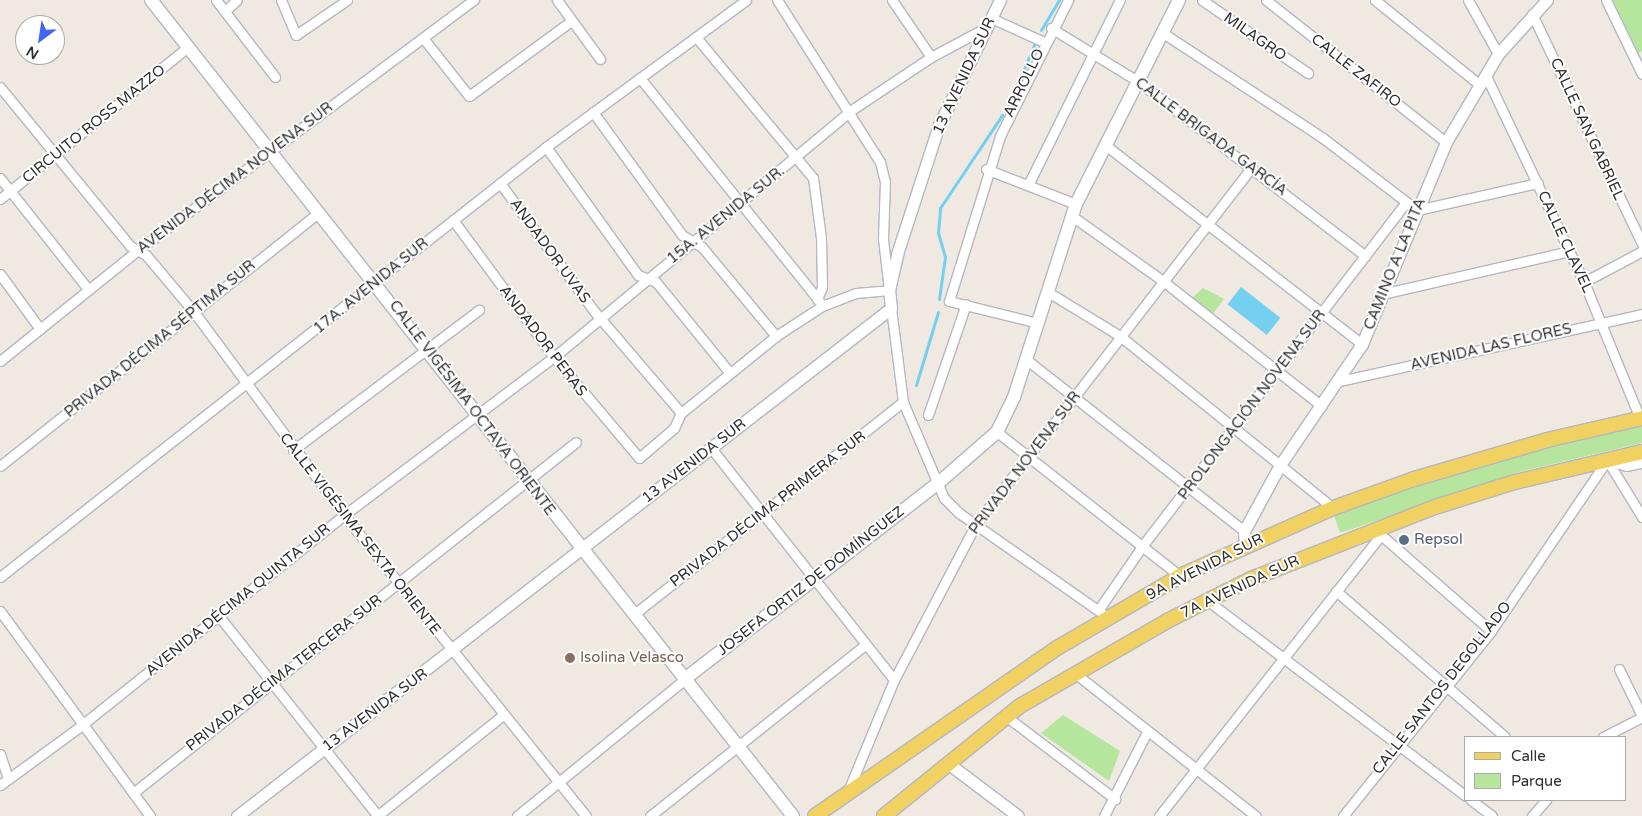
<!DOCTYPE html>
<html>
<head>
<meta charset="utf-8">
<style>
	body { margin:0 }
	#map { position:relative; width:1642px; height:816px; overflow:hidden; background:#efe9e1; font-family:"Varela Round",sans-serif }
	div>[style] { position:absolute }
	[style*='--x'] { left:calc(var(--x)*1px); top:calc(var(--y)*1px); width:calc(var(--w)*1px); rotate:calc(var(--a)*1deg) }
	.green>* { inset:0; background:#b6e59e }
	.water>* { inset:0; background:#75cff0; transform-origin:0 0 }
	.stream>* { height:3px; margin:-1.5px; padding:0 1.5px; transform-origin:1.5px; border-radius:1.5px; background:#75cff0 }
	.roads { filter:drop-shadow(1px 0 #b4b7c1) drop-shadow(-1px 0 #b4b7c1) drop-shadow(0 1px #b4b7c1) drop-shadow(0 -1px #b4b7c1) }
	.minor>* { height:9px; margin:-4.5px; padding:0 4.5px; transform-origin:4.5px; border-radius:4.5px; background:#fff }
	.tertiary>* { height:11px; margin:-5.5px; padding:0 5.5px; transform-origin:5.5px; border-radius:5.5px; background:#fff }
	.secondary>* { height:12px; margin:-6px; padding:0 6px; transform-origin:6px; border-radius:6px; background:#fff }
	.primary>* { height:14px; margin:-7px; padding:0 7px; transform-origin:7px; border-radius:7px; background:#f2d163 }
	.dots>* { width:14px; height:14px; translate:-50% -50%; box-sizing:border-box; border:2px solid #fff; border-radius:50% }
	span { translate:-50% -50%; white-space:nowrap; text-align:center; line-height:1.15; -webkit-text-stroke:4px #fff; paint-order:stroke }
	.street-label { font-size:15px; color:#2e2e2e }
	.service-label { font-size:15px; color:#4e5e75 }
	.left { translate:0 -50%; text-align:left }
	.education-label { font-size:15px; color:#785e54 }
	.legend { position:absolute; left:1464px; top:736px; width:162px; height:65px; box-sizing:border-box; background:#fff; border:1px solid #ababab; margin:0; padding:6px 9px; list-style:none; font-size:15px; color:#2e2e2e }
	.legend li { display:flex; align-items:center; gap:10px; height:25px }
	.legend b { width:25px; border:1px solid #ababab }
	.north { position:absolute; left:15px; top:15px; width:50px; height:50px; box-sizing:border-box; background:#fff; border:1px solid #ababab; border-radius:50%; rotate:211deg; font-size:14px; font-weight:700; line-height:20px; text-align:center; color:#2e2e2e }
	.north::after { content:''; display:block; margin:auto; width:18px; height:22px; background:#4264fb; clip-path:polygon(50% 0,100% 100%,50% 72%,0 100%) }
</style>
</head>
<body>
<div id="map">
	<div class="green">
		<div style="clip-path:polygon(1612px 0,1642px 0,1642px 51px,1638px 54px)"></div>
		<div style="clip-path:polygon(1203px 288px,1224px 299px,1212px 315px,1192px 298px)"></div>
		<div style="clip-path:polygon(1642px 423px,1642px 443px,1519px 472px,1340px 533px,1334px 515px,1431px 479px)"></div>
		<div style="clip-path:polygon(1063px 715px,1120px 751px,1109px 781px,1041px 733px)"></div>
	</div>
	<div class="water">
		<div style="left:1241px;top:287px;width:50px;height:22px;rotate:38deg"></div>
	</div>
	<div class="stream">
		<div style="--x:1041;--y:30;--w:35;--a:-59"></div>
		<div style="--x:1009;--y:104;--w:66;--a:-66.9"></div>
		<div style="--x:939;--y:299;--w:42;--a:-81.9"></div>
		<div style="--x:945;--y:257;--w:25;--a:-106"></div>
		<div style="--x:938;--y:233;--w:25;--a:-85"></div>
		<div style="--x:940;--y:208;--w:112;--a:-56.3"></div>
		<div style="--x:916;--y:385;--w:76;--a:-73.2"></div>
	</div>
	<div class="roads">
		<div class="minor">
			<div style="--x:216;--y:0;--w:97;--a:52.5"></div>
			<div style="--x:281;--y:0;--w:38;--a:67"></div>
			<div style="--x:296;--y:35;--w:62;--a:-34.5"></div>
			<div style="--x:557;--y:0;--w:73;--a:53.9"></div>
			<div style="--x:892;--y:0;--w:69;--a:55.6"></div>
			<div style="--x:1202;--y:0;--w:129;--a:34.6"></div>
			<div style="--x:1266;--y:0;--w:229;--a:38.3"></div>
			<div style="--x:1375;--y:0;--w:135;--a:39"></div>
			<div style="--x:1468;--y:0;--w:62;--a:60.9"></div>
			<div style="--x:1606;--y:0;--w:82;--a:64.1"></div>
			<div style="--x:225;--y:11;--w:16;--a:-43"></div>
			<div style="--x:1532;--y:14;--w:255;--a:64.4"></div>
			<div style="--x:991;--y:18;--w:58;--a:24.4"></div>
			<div style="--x:1051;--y:28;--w:100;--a:31.5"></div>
			<div style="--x:1136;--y:80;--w:289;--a:37.5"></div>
			<div style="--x:1163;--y:33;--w:191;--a:33.3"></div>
			<div style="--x:1323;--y:138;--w:118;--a:37.5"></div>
			<div style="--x:1417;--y:210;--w:124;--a:-12.6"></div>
			<div style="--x:696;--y:37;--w:183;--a:50.3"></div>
			<div style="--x:813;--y:178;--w:61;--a:82.4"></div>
			<div style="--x:821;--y:238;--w:49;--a:88.8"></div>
			<div style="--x:822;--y:287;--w:13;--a:113"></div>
			<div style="--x:423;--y:38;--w:74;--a:51.6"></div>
			<div style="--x:469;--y:96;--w:127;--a:-36.3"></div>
			<div style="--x:1486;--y:76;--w:228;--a:64.6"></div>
			<div style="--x:1584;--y:282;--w:139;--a:67.7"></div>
			<div style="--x:640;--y:78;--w:289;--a:51.2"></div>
			<div style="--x:0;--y:87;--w:205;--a:50.7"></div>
			<div style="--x:130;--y:246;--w:18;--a:29"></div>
			<div style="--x:146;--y:255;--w:75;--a:49.9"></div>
			<div style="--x:194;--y:312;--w:252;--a:53.5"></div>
			<div style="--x:344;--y:515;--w:386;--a:51.2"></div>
			<div style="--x:593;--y:112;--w:152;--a:54.1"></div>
			<div style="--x:682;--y:235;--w:23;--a:31"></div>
			<div style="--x:702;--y:247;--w:116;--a:50.3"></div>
			<div style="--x:1104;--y:144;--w:326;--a:37.8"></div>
			<div style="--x:546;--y:147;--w:158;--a:54.3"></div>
			<div style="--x:638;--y:275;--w:19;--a:21"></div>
			<div style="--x:656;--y:282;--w:117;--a:50.9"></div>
			<div style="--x:986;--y:169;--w:97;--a:21.3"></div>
			<div style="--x:0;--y:178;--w:142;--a:51.6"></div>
			<div style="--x:500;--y:183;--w:159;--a:53.7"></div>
			<div style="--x:594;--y:311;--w:134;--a:49.5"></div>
			<div style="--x:1028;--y:185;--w:207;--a:-63.6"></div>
			<div style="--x:0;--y:199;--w:242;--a:-39"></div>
			<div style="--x:1072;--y:216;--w:112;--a:35.5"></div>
			<div style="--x:1163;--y:281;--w:202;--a:38.2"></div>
			<div style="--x:453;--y:220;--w:170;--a:53.6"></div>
			<div style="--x:554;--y:357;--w:132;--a:49.9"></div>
			<div style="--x:639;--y:458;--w:46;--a:-40.6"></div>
			<div style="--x:674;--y:428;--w:17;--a:-65"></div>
			<div style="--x:681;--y:413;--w:122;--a:-39"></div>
			<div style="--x:776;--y:336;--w:55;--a:-33.1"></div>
			<div style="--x:822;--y:306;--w:36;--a:-21"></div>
			<div style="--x:856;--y:293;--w:33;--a:-5"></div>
			<div style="--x:889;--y:290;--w:51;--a:-96.7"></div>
			<div style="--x:883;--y:239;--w:57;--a:-88"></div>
			<div style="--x:885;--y:182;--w:21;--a:-104"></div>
			<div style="--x:880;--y:162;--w:192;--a:-122.4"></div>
			<div style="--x:0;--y:274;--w:68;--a:54"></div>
			<div style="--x:1584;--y:282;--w:66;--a:-28.1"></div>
			<div style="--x:1048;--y:292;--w:84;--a:31.4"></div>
			<div style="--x:1120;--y:336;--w:274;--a:38.9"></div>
			<div style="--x:1386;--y:293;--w:188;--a:-12.9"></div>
			<div style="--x:891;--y:308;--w:95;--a:82.7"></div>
			<div style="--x:903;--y:402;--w:104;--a:66.9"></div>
			<div style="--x:944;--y:498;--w:21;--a:45"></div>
			<div style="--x:959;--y:513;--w:174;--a:35"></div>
			<div style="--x:1038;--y:323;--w:92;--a:-166.1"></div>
			<div style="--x:949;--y:301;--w:173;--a:-72.8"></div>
			<div style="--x:1000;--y:136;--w:152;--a:-63.4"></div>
			<div style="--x:1027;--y:360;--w:276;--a:38.2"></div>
			<div style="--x:0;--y:361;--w:177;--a:-38.8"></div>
			<div style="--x:138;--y:250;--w:419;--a:-36.7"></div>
			<div style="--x:1340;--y:381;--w:309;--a:-12.5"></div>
			<div style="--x:928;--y:415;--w:117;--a:-71.1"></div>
			<div style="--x:997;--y:432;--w:233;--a:38.2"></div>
			<div style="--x:711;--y:448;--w:295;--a:51.7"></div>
			<div style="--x:293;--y:450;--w:233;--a:-37"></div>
			<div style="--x:1607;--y:460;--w:67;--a:58.4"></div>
			<div style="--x:1609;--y:461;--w:18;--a:16"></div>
			<div style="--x:1626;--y:466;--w:16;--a:-11"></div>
			<div style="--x:0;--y:466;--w:408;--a:-38.5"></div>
			<div style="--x:1381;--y:535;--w:146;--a:41.1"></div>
			<div style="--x:0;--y:577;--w:695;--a:-38.22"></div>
			<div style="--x:546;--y:147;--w:248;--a:-36.3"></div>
			<div style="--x:1336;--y:591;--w:223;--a:40.8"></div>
			<div style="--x:1208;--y:601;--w:323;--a:37.1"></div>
			<div style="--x:1099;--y:609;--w:78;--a:-55.5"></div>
			<div style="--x:1143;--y:545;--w:432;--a:-52.5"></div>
			<div style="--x:0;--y:611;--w:254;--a:53.8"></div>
			<div style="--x:218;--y:615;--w:257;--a:51.5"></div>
			<div style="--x:633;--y:615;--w:344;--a:-38.3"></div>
			<div style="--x:1619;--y:669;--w:52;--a:63.9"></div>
			<div style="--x:1076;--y:674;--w:229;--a:38.3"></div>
			<div style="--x:1007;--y:717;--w:136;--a:37.2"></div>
			<div style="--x:1603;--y:737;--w:44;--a:-27.1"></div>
			<div style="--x:0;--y:754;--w:26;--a:72"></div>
			<div style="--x:0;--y:785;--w:102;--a:-36.2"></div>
			<div style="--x:82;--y:725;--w:336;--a:-38.7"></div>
			<div style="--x:344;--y:515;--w:263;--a:-37"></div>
			<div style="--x:554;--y:357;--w:385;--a:-39.7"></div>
			<div style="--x:850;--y:111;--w:97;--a:-33.7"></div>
			<div style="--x:931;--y:57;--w:61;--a:-28.2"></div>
			<div style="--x:848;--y:791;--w:120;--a:-67.5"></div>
			<div style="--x:894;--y:680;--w:176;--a:-62.3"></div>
			<div style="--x:976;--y:524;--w:451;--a:-52.3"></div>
			<div style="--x:133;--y:793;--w:565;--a:-38.39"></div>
			<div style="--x:1471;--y:800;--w:26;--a:37"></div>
			<div style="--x:377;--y:816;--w:161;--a:-38.7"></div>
			<div style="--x:517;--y:816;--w:218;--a:-39.2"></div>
			<div style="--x:650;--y:816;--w:275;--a:-38.5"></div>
			<div style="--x:1104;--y:816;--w:94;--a:-62.9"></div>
			<div style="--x:1159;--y:816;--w:358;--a:-51.7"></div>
			<div style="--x:1381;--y:535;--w:7;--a:-98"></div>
			<div style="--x:1343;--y:816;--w:237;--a:-51.3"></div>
			<div style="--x:1491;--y:631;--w:207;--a:-55.8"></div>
			<div style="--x:1532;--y:816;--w:21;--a:-49"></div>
		</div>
		<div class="tertiary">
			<div style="--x:1245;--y:546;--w:15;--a:-94"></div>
			<div style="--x:1244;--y:531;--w:75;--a:-61.4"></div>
			<div style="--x:1280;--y:465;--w:146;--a:-55.9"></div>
			<div style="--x:1362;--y:344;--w:219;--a:-67.4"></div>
			<div style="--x:1446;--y:142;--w:102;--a:-59.4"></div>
			<div style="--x:1498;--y:54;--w:73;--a:-47.8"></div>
			<div style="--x:949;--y:764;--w:86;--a:37"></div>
			<div style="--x:237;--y:816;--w:828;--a:-37.84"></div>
			<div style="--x:891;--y:308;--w:18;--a:-96"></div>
			<div style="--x:889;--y:290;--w:37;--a:-77"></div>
			<div style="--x:897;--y:254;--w:136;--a:-72"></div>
			<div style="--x:939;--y:125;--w:139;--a:-64"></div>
		</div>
		<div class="secondary">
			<div style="--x:151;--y:0;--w:1038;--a:51.81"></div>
			<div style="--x:686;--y:678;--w:316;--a:-37.7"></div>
			<div style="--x:936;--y:485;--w:81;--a:-41"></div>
			<div style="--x:997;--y:432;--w:39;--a:-64"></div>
			<div style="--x:1014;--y:397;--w:203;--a:-72.2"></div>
			<div style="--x:1076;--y:204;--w:229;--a:-63.2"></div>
		</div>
		<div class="primary">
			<div style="--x:815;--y:816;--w:295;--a:-34.8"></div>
			<div style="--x:1057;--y:648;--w:143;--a:-30.3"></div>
			<div style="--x:1180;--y:576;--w:167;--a:-24"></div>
			<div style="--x:1333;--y:508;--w:86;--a:-19.7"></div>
			<div style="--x:1414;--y:479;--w:139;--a:-16.3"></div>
			<div style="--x:1547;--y:440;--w:98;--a:-13"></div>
			<div style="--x:884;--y:816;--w:175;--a:-39"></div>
			<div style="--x:1020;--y:706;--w:170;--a:-30"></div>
			<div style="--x:1167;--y:621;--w:94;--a:-26.6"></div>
			<div style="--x:1251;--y:579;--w:198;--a:-21.4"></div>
			<div style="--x:1435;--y:507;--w:84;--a:-17.4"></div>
			<div style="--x:1515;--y:482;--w:130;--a:-13.3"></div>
		</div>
	</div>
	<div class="dots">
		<div style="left:1404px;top:540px;background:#5c6f8a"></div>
		<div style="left:570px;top:658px;background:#8d6e63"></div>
	</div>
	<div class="street-label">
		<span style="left:1255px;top:37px;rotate:35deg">MILAGRO</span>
		<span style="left:1356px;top:71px;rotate:38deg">CALLE ZAFIRO</span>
		<span style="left:964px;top:76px;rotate:-65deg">13 AVENIDA SUR</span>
		<span style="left:1024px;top:83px;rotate:-64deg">ARROLLO</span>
		<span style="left:94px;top:124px;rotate:-39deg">CIRCUITO ROSS MAZZO</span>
		<span style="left:1587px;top:129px;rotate:65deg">CALLE SAN GABRIEL</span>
		<span style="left:1211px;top:137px;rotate:37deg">CALLE BRIGADA GARCÍA</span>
		<span style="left:235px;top:178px;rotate:-37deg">AVENIDA DÉCIMA NOVENA SUR</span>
		<span style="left:726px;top:215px;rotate:-39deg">15A. AVENIDA SUR.</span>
		<span style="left:1565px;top:242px;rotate:65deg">CALLE CLAVEL</span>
		<span style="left:550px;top:251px;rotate:54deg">ANDADOR UVAS</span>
		<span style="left:1395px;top:264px;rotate:-68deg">CAMINO A LA PITA</span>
		<span style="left:371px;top:286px;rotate:-39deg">17A. AVENIDA SUR</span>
		<span style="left:160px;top:339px;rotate:-39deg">PRIVADA DÉCIMA SÉPTIMA SUR</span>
		<span style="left:543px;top:341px;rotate:53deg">ANDADOR PERAS</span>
		<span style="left:1491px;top:347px;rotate:-13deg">AVENIDA LAS FLORES</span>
		<span style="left:1252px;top:405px;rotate:-53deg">PROLONGACIÓN NOVENA SUR</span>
		<span style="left:472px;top:408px;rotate:53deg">CALLE VIGÉSIMA OCTAVA ORIENTE</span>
		<span style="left:694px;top:461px;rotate:-38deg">13 AVENIDA SUR</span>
		<span style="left:1025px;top:463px;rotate:-53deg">PRIVADA NOVENA SUR</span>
		<span style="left:768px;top:509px;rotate:-38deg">PRIVADA DÉCIMA PRIMERA SUR</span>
		<span style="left:360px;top:534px;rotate:52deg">CALLE VIGÉSIMA SEXTA ORIENTE</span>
		<span style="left:1205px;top:567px;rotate:-27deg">9A AVENIDA SUR</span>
		<span style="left:811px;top:581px;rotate:-38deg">JOSEFA ORTIZ DE DOMÍNGUEZ</span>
		<span style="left:1240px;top:587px;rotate:-25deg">7A AVENIDA SUR</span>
		<span style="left:238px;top:600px;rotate:-39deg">AVENIDA DÉCIMA QUINTA SUR</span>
		<span style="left:284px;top:673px;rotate:-38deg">PRIVADA DÉCIMA TERCERA SUR</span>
		<span style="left:1442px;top:688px;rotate:-52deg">CALLE SANTOS DEGOLLADO</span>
		<span style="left:375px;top:710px;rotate:-37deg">13 AVENIDA SUR</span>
	</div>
	<div class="service-label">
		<span class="left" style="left:1414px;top:540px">Repsol</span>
	</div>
	<div class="education-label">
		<span class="left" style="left:580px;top:658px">Isolina Velasco</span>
	</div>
	<ul class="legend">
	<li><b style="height:6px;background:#f2d163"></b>Calle</li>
	<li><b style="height:14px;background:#b6e59e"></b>Parque</li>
	</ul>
	<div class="north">N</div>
</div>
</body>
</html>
